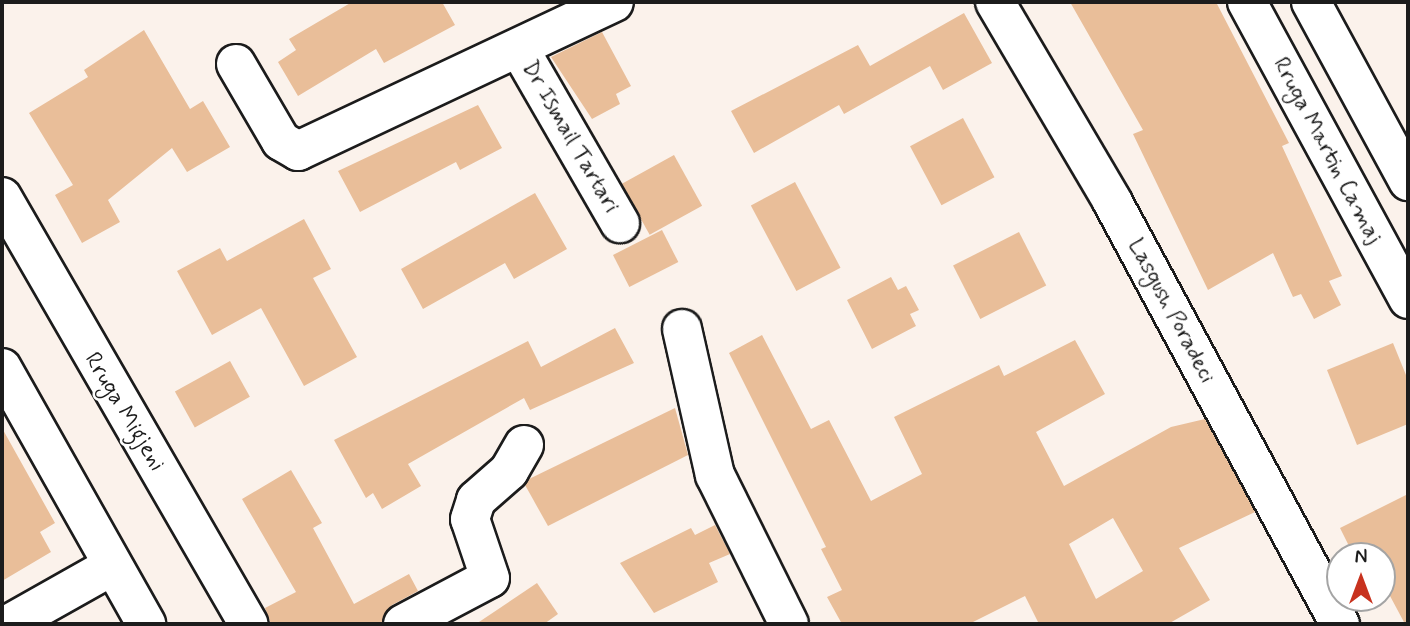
<!DOCTYPE html>
<html>
<head>
<meta charset="utf-8">
<style>
	body { margin:0 }
	#map { position:relative; width:1410px; height:626px; overflow:hidden; background:#fbf2eb; font-family:Mynerve,sans-serif }
	div>[style] { position:absolute }
	[style*='--x'] { left:calc(var(--x)*1px); top:calc(var(--y)*1px); width:calc(var(--w)*1px); rotate:calc(var(--a)*1deg) }
	.building>* { inset:0; background:#e9be99; transform-origin:0 0 }
	.roads { filter:drop-shadow(2px 0 #1c1c1c) drop-shadow(-2px 0 #1c1c1c) drop-shadow(0 2px #1c1c1c) drop-shadow(0 -2px #1c1c1c) }
	.minor>* { height:38px; margin:-19px; padding:0 19px; transform-origin:19px; border-radius:19px; background:#fff }
	.highway>* { height:38px; margin:-19px; padding:0 19px; transform-origin:19px; border-radius:19px; background:#fff }
	span { translate:-50% -50%; white-space:nowrap; text-align:center; line-height:1.15; -webkit-text-stroke:5px #fff; paint-order:stroke }
	.street-label { font-size:23px; color:#1c1c1c }
	.frame { position:absolute; inset:0; border:4px solid #1c1c1c; pointer-events:none }
	.north { position:absolute; left:1326px; top:542px; width:70px; height:70px; box-sizing:border-box; background:#fff; border:2px solid #a4a4a4; border-radius:50%; rotate:0deg; font-size:19px; font-weight:700; line-height:28px; text-align:center; color:#1c1c1c }
	.north::after { content:''; display:block; margin:auto; width:24px; height:32px; background:#c8321e; clip-path:polygon(50% 0,100% 100%,50% 72%,0 100%) }
</style>
</head>
<body>
<div id="map">
	<div class="building">
		<div style="clip-path:polygon(352px 2px,442px 2px,455px 25px,384px 63px,376px 49px,298px 96px,278px 62px,296px 50px,289px 39px)"></div>
		<div style="clip-path:polygon(1070px 2px,1216px 2px,1289px 143px,1282px 146px,1342px 276px,1329px 281px,1341px 305px,1314px 319px,1301px 294px,1293px 297px,1273px 253px,1208px 290px,1133px 134px,1143px 130px)"></div>
		<div style="clip-path:polygon(964px 13px,992px 63px,943px 90px,930px 66px,844px 114px,839px 105px,754px 153px,731px 111px,858px 45px,870px 66px)"></div>
		<div style="clip-path:polygon(144px 30px,190px 109px,203px 101px,230px 147px,187px 172px,172px 148px,108px 200px,120px 222px,82px 243px,55px 195px,73px 185px,29px 113px,88px 77px,84px 70px)"></div>
		<div style="clip-path:polygon(602px 32px,631px 86px,616px 94px,620px 104px,592px 119px,551px 57px)"></div>
		<div style="clip-path:polygon(478px 105px,502px 148px,460px 170px,456px 162px,360px 212px,338px 171px)"></div>
		<div style="left:963px;top:118px;width:67px;height:60px;rotate:62deg"></div>
		<div style="left:674px;top:155px;width:58px;height:60px;rotate:61deg"></div>
		<div style="left:795px;top:182px;width:97px;height:50px;rotate:62deg"></div>
		<div style="clip-path:polygon(535px 193px,567px 249px,514px 279px,505px 263px,423px 309px,401px 269px)"></div>
		<div style="clip-path:polygon(304px 219px,331px 269px,313px 278px,357px 357px,304px 386px,261px 308px,212px 335px,177px 271px,220px 248px,227px 261px)"></div>
		<div style="left:662px;top:230px;width:36px;height:55px;rotate:63deg"></div>
		<div style="left:1019px;top:232px;width:60px;height:74px;rotate:63deg"></div>
		<div style="clip-path:polygon(891px 277px,898px 290px,906px 286px,919px 310px,910px 314px,916px 326px,872px 349px,847px 300px)"></div>
		<div style="clip-path:polygon(615px 328px,634px 363px,530px 410px,524px 398px,408px 464px,421px 486px,382px 509px,373px 493px,366px 498px,334px 440px,528px 341px,541px 367px)"></div>
		<div style="clip-path:polygon(evenodd,762px 335px,811px 429px,829px 420px,871px 501px,922px 474px,894px 417px,999px 365px,1004px 376px,1075px 340px,1105px 394px,1036px 432px,1064px 486px,1171px 427px,1205px 419px,1255px 512px,1179px 548px,1210px 600px,1168px 624px,1039px 624px,1025px 596px,969px 624px,842px 624px,827px 597px,842px 590px,821px 549px,826px 547px,729px 353px,762px 335px,1113px 518px,1143px 571px,1096px 599px,1069px 544px,1113px 518px)"></div>
		<div style="clip-path:polygon(1393px 343px,1408px 380px,1408px 424px,1357px 445px,1327px 370px)"></div>
		<div style="left:230px;top:361px;width:41px;height:63px;rotate:61deg"></div>
		<div style="clip-path:polygon(675px 408px,688px 455px,548px 526px,525px 485px,529px 479px)"></div>
		<div style="clip-path:polygon(2px 428px,55px 523px,40px 532px,51px 552px,2px 581px)"></div>
		<div style="clip-path:polygon(291px 470px,322px 523px,313px 528px,354px 604px,409px 574px,418px 591px,392px 605px,381px 624px,271px 624px,265px 608px,296px 592px,242px 499px)"></div>
		<div style="clip-path:polygon(1408px 494px,1408px 624px,1405px 624px,1382px 581px,1382px 556px,1354px 556px,1340px 528px)"></div>
		<div style="clip-path:polygon(715px 525px,730px 554px,709px 563px,718px 582px,654px 613px,620px 563px,691px 528px,695px 535px)"></div>
		<div style="clip-path:polygon(537px 583px,558px 614px,544px 624px,476px 624px)"></div>
	</div>
	<div class="roads">
		<div class="minor">
			<div style="--x:995;--y:2;--w:231;--a:59.5"></div>
			<div style="--x:1112;--y:201;--w:481;--a:61.7"></div>
			<div style="--x:520;--y:50;--w:200;--a:60"></div>
			<div style="--x:236;--y:64;--w:89;--a:59.7"></div>
			<div style="--x:281;--y:141;--w:20;--a:30"></div>
			<div style="--x:298;--y:151;--w:349;--a:-25.2"></div>
			<div style="--x:2;--y:197;--w:493;--a:60"></div>
			<div style="--x:682;--y:329;--w:150;--a:77.3"></div>
			<div style="--x:715;--y:475;--w:166;--a:63.6"></div>
			<div style="--x:2;--y:368;--w:294;--a:60.6"></div>
			<div style="--x:9;--y:624;--w:118;--a:-29.4"></div>
			<div style="--x:403;--y:624;--w:98;--a:-27.9"></div>
			<div style="--x:490;--y:578;--w:62;--a:-108.7"></div>
			<div style="--x:470;--y:519;--w:20;--a:-72"></div>
			<div style="--x:476;--y:500;--w:44;--a:-41.3"></div>
			<div style="--x:509;--y:471;--w:30;--a:-60"></div>
		</div>
		<div class="highway">
			<div style="--x:1247;--y:2;--w:338;--a:61.5"></div>
			<div style="--x:1311;--y:2;--w:204;--a:61.5"></div>
		</div>
	</div>
	<div class="street-label">
		<span style="left:570px;top:137px;rotate:60deg">Dr Ismail Tartari</span>
		<span style="left:1327px;top:151px;rotate:62deg">Rruga Martin Camaj</span>
		<span style="left:1171px;top:311px;rotate:62deg">Lasgush Poradeci</span>
		<span style="left:124px;top:412px;rotate:59deg">Rruga Migjeni</span>
	</div>
	<div class="frame"></div>
	<div class="north">N</div>
</div>
</body>
</html>
